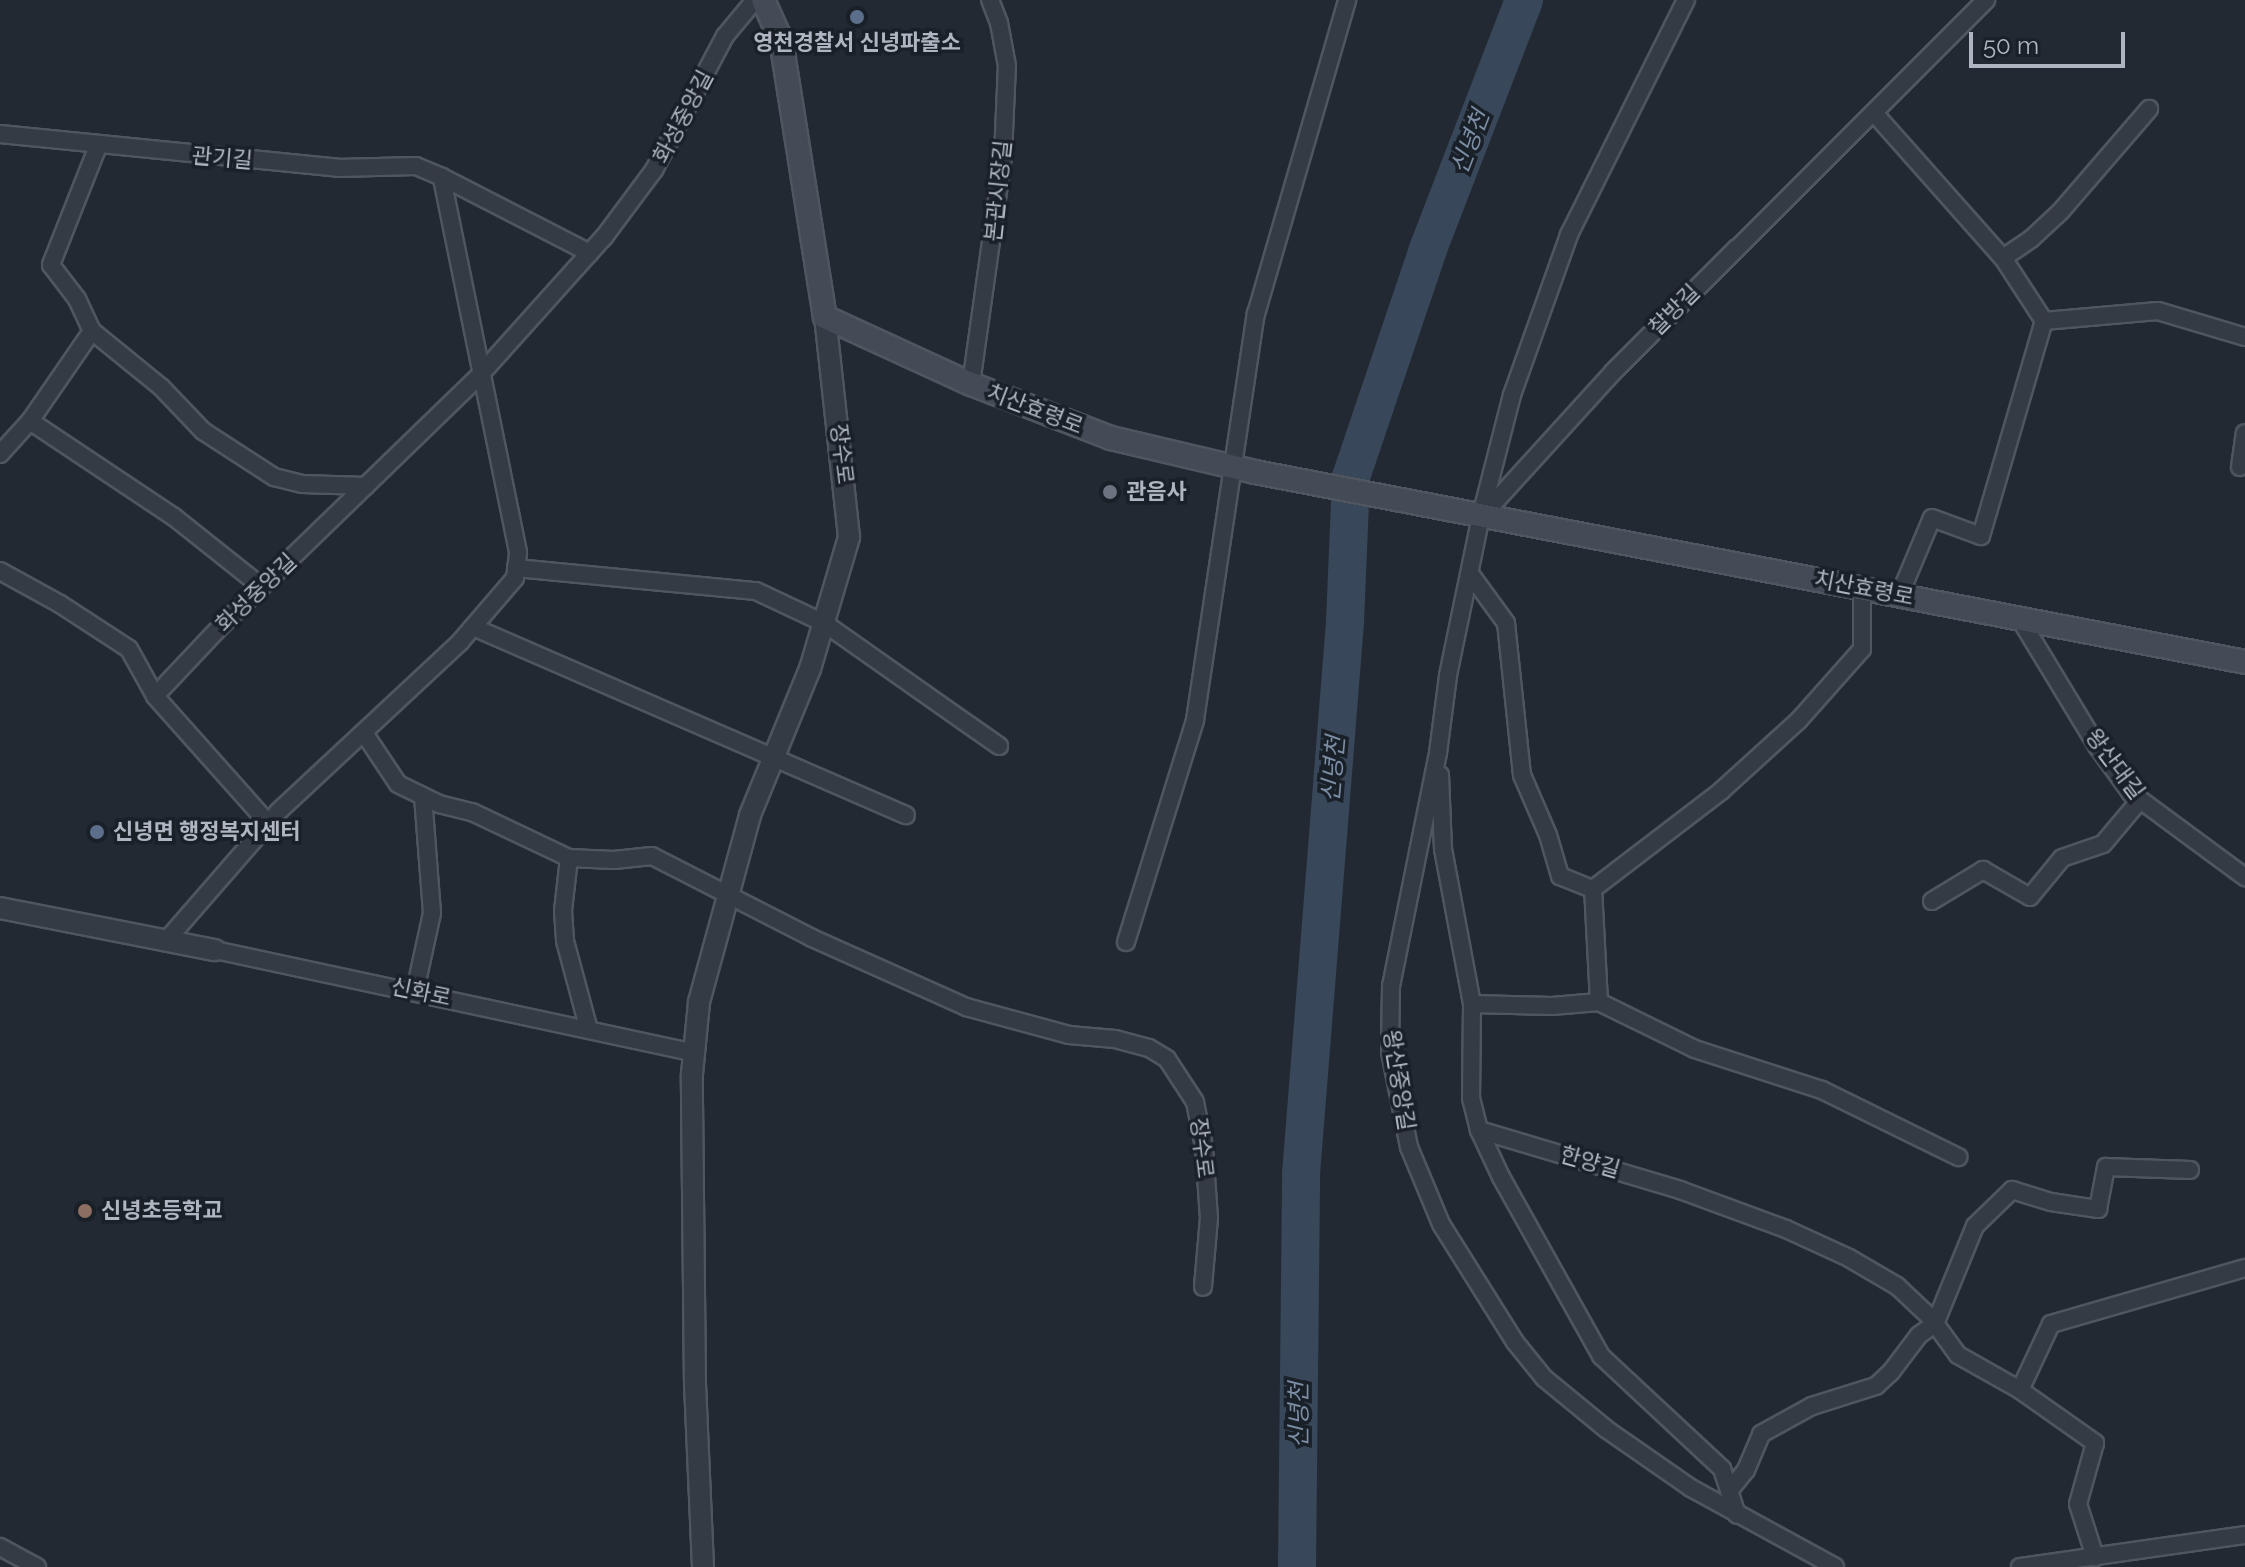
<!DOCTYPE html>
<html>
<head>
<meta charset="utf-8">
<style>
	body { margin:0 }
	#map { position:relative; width:2245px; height:1567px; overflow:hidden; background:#222933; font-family:Raleway,"Noto Sans KR",sans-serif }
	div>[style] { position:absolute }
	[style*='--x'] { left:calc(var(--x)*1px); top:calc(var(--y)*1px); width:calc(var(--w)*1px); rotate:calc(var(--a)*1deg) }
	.river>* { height:38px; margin:-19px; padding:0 19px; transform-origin:19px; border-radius:19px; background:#39475a }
	.roads { filter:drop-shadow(2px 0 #4f565f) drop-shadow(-2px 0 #4f565f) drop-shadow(0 2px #4f565f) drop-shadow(0 -2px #4f565f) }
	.minor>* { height:16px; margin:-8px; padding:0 8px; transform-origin:8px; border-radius:8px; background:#353b44 }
	.tertiary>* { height:20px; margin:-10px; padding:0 10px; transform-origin:10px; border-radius:10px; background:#353b44 }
	.secondary>* { height:22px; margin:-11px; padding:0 11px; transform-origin:11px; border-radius:11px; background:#434b56 }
	.dots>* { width:22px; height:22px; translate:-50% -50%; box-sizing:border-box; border:4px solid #1a2028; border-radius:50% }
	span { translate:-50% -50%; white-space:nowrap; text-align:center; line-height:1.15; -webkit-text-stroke:7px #1a2028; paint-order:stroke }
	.poi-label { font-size:22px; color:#afb6c1; font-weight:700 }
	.left { translate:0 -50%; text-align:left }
	.street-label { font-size:22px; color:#afb6c1 }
	.water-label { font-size:24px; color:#7b8ea5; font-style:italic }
	.scale { position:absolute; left:1969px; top:32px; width:156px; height:36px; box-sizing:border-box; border:4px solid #afb6c1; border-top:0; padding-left:10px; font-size:24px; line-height:28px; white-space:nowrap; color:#afb6c1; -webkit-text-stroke:6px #1a2028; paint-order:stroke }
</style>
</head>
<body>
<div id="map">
	<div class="river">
		<div style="--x:1297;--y:1567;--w:393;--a:-89.4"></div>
		<div style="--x:1301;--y:1174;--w:554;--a:-85.44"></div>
		<div style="--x:1345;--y:622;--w:145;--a:-87.6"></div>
		<div style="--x:1351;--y:477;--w:241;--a:-71.3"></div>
		<div style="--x:1428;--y:249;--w:267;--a:-68.9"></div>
	</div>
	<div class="roads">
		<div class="minor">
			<div style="--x:1686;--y:0;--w:263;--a:116.5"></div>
			<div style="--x:1569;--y:235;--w:170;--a:109.6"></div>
			<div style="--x:1512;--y:395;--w:125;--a:104.4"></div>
			<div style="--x:1481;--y:516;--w:163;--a:101.7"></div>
			<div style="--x:1448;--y:676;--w:78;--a:97.4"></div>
			<div style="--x:1438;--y:753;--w:238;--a:101.4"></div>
			<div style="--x:1391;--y:986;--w:66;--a:90.9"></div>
			<div style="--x:1390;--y:1052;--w:97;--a:78.7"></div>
			<div style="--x:1409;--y:1147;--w:83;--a:67.4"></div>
			<div style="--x:1441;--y:1224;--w:139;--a:57.9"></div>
			<div style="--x:1515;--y:1342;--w:46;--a:51.1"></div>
			<div style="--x:1544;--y:1378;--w:80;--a:39.4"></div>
			<div style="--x:1606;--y:1429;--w:103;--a:34.8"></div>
			<div style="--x:1691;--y:1488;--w:164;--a:28.7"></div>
			<div style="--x:1875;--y:114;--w:193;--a:48.4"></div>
			<div style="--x:2003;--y:258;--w:34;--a:-34"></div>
			<div style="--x:2031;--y:239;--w:41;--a:-43"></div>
			<div style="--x:2061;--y:211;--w:135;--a:-49.2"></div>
			<div style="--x:0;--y:134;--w:340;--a:5.7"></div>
			<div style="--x:338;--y:168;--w:78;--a:-1.5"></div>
			<div style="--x:416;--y:166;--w:28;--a:23"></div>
			<div style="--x:98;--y:146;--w:128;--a:111.6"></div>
			<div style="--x:51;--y:265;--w:43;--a:52.6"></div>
			<div style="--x:77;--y:299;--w:35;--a:65"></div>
			<div style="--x:92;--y:331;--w:89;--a:39.1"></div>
			<div style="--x:161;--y:387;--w:61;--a:46.3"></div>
			<div style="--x:203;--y:431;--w:85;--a:32.9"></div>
			<div style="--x:274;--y:477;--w:29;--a:14"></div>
			<div style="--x:302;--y:484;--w:64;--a:1.8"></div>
			<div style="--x:2003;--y:258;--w:75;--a:56.9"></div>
			<div style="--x:2044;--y:321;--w:114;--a:-5"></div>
			<div style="--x:2158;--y:311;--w:91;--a:16.6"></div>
			<div style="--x:971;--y:384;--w:230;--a:-82"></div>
			<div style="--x:1003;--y:156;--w:90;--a:-87.5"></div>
			<div style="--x:1007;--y:66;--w:44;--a:-100.5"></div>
			<div style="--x:999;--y:23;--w:25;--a:-111"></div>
			<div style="--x:30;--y:421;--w:109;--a:-55.4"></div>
			<div style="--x:0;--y:454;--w:45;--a:-47.7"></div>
			<div style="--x:30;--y:421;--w:173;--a:33.7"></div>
			<div style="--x:174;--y:517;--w:112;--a:38.5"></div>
			<div style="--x:2240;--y:467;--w:34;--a:-82"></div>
			<div style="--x:1483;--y:515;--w:193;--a:-47.7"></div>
			<div style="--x:1613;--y:372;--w:527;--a:-44.92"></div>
			<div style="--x:516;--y:568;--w:241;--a:5.5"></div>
			<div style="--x:756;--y:591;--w:75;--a:25.2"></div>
			<div style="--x:824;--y:623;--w:214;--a:35.1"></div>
			<div style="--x:0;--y:571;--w:68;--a:28.8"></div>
			<div style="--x:60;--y:604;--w:82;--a:33.1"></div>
			<div style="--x:129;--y:649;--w:54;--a:61"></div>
			<div style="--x:1471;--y:575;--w:59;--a:53.9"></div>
			<div style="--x:1506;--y:623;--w:153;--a:84"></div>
			<div style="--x:1522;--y:775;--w:65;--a:66.6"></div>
			<div style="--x:1548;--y:835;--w:43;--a:73.7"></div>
			<div style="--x:1560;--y:876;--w:35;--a:22"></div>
			<div style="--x:1900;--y:594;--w:82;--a:-67.2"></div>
			<div style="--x:1932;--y:518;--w:52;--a:20.2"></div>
			<div style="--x:1981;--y:536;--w:224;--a:-73.7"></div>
			<div style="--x:2020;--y:619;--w:149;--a:58.8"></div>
			<div style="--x:2097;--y:746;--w:58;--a:54.1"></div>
			<div style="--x:2131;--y:793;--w:142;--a:36.4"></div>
			<div style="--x:473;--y:627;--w:472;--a:23.5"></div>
			<div style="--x:364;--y:733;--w:61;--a:56.3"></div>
			<div style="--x:398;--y:784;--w:46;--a:26"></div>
			<div style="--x:439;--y:804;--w:34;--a:14"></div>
			<div style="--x:472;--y:812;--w:107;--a:25.4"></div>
			<div style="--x:569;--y:858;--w:45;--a:2.5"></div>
			<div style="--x:614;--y:860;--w:38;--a:-6"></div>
			<div style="--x:652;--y:856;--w:180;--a:27.1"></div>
			<div style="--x:812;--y:938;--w:169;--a:24.1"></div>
			<div style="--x:966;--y:1007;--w:107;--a:15.2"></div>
			<div style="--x:1069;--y:1035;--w:46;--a:5"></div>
			<div style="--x:1115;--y:1039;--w:35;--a:15"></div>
			<div style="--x:1149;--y:1048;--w:21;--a:31"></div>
			<div style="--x:1167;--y:1059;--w:51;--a:56.9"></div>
			<div style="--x:1195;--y:1102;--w:46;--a:78.7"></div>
			<div style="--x:1204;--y:1147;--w:71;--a:86"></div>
			<div style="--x:1209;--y:1218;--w:69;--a:95"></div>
			<div style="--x:1440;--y:775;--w:74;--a:87.7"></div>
			<div style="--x:1443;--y:849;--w:158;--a:79.4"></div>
			<div style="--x:1472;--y:1004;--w:94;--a:90.6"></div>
			<div style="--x:1471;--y:1098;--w:33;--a:76"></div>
			<div style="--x:1479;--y:1130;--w:52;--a:64.9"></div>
			<div style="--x:1501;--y:1177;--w:205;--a:60.8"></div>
			<div style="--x:1601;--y:1356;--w:166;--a:43"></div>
			<div style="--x:1722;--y:1469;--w:48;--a:71.9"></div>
			<div style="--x:268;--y:823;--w:170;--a:-131.7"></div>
			<div style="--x:155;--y:696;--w:95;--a:-46.7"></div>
			<div style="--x:220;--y:627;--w:362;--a:-44.1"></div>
			<div style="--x:480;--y:375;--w:186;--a:-48.1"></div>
			<div style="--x:604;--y:237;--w:84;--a:-53.3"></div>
			<div style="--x:654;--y:170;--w:152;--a:-62.1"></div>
			<div style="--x:725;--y:36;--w:47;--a:-50.2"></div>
			<div style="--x:569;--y:858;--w:53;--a:96.5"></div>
			<div style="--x:563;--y:911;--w:30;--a:86"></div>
			<div style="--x:565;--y:941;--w:92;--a:74.9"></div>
			<div style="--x:1932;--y:901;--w:60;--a:-31.3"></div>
			<div style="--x:1983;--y:870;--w:54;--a:29.9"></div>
			<div style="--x:2030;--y:897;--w:50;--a:-50.6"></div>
			<div style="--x:2062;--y:858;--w:43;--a:-18.9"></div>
			<div style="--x:2103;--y:844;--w:57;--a:-49.9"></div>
			<div style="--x:166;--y:941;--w:172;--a:-49"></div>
			<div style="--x:279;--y:811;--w:248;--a:-43"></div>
			<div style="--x:460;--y:642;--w:84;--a:-49.3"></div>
			<div style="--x:515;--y:578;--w:26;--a:-83"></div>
			<div style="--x:518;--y:552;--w:383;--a:-101.5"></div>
			<div style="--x:442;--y:177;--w:166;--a:27.2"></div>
			<div style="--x:1126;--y:942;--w:232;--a:-72.7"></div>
			<div style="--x:1195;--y:720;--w:411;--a:-81.5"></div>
			<div style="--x:1256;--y:314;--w:327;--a:-73.8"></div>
			<div style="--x:215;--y:950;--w:490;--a:12.1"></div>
			<div style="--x:415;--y:991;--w:80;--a:-77.7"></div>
			<div style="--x:432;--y:913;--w:117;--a:-94.4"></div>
			<div style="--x:1599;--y:1002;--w:113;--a:-93"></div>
			<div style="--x:1593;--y:889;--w:161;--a:-37.4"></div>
			<div style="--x:1721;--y:791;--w:105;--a:-42.3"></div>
			<div style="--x:1799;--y:720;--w:95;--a:-48.4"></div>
			<div style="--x:1862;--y:649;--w:62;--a:-90"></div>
			<div style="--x:1472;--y:1004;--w:80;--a:1.4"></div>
			<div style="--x:1552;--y:1006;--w:47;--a:-4.9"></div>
			<div style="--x:1599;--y:1002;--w:107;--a:26.1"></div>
			<div style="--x:1695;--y:1049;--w:133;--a:17.9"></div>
			<div style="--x:1822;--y:1090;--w:152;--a:26.2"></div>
			<div style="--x:1479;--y:1130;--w:210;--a:16.6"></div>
			<div style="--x:1680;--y:1190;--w:113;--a:20.2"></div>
			<div style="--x:1786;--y:1229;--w:69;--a:24.7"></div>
			<div style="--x:1849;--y:1258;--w:56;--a:30.3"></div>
			<div style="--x:1897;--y:1286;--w:47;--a:43.3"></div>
			<div style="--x:1931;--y:1318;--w:46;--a:53.9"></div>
			<div style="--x:1958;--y:1355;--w:71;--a:29.4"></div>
			<div style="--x:2020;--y:1390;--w:73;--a:-64.8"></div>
			<div style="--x:2051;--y:1324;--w:202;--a:-16.1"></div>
			<div style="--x:2020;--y:1390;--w:92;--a:35.2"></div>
			<div style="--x:2095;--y:1443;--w:63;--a:105.6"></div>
			<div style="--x:2078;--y:1504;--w:56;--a:72.2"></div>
			<div style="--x:1729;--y:1491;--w:27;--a:-51"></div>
			<div style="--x:1746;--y:1470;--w:39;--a:-67"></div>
			<div style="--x:1761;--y:1434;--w:58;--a:-28.8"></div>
			<div style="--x:1812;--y:1406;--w:67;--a:-17.4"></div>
			<div style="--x:1876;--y:1386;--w:21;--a:-43"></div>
			<div style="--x:1891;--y:1372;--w:46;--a:-52.9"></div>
			<div style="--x:1919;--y:1335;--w:19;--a:-35"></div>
			<div style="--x:1935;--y:1324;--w:106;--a:-67.8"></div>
			<div style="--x:1975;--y:1226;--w:52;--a:-44.2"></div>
			<div style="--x:2012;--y:1190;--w:41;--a:17.1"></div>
			<div style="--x:2051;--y:1202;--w:48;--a:8.5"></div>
			<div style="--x:2098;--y:1209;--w:43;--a:-79.2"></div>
			<div style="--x:2106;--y:1167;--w:84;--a:2"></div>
			<div style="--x:0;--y:1547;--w:42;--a:28.4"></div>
			<div style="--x:2020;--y:1567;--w:227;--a:-8.1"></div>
		</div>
		<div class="tertiary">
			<div style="--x:0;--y:908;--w:219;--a:11.1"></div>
			<div style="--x:703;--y:1567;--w:182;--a:-92.5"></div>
			<div style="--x:695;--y:1385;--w:311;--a:-90.6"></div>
			<div style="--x:692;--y:1074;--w:72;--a:-84.4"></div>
			<div style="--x:699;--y:1002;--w:194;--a:-74.7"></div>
			<div style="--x:750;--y:815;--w:158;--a:-67.7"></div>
			<div style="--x:810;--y:669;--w:138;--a:-73.5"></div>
			<div style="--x:849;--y:537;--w:221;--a:-96.2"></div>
		</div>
		<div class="secondary">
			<div style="--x:763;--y:0;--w:44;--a:65.8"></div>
			<div style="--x:781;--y:40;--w:280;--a:81"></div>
			<div style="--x:825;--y:317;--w:161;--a:24.7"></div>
			<div style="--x:971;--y:384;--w:150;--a:21.1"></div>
			<div style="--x:1111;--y:438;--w:148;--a:13.3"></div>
			<div style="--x:1255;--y:472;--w:1008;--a:10.86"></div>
		</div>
	</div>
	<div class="dots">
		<div style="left:857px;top:17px;background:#5c6f8a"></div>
		<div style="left:1110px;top:492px;background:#6b7280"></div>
		<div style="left:97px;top:832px;background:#5c6f8a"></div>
		<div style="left:85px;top:1211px;background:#8d6e63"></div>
	</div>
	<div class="poi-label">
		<span style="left:857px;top:43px">영천경찰서 신녕파출소</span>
		<span class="left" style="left:1126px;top:492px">관음사</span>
		<span class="left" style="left:113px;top:832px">신녕면 행정복지센터</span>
		<span class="left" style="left:101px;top:1211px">신녕초등학교</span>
	</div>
	<div class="street-label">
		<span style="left:683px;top:117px;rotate:-62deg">화성중앙길</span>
		<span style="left:222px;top:158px;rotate:5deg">관기길</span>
		<span style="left:998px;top:191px;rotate:-84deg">본관시장길</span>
		<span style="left:1674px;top:310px;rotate:-45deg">찰방길</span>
		<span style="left:1035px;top:409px;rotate:21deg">치산효령로</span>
		<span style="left:842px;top:454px;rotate:83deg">장수로</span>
		<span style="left:1864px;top:588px;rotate:11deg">치산효령로</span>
		<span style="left:256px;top:593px;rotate:-44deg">화성중앙길</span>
		<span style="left:2115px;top:764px;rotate:53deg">왕산대길</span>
		<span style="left:421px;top:992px;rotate:12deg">신화로</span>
		<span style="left:1399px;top:1080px;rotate:81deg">왕산중앙길</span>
		<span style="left:1202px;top:1148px;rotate:83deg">장수로</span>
		<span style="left:1590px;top:1162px;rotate:16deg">한양길</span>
	</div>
	<div class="water-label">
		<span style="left:1470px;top:142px;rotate:-69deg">신녕천</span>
		<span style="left:1333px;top:769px;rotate:-85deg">신녕천</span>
		<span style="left:1299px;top:1415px;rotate:-90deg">신녕천</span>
	</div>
	<div class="scale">50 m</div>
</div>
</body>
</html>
